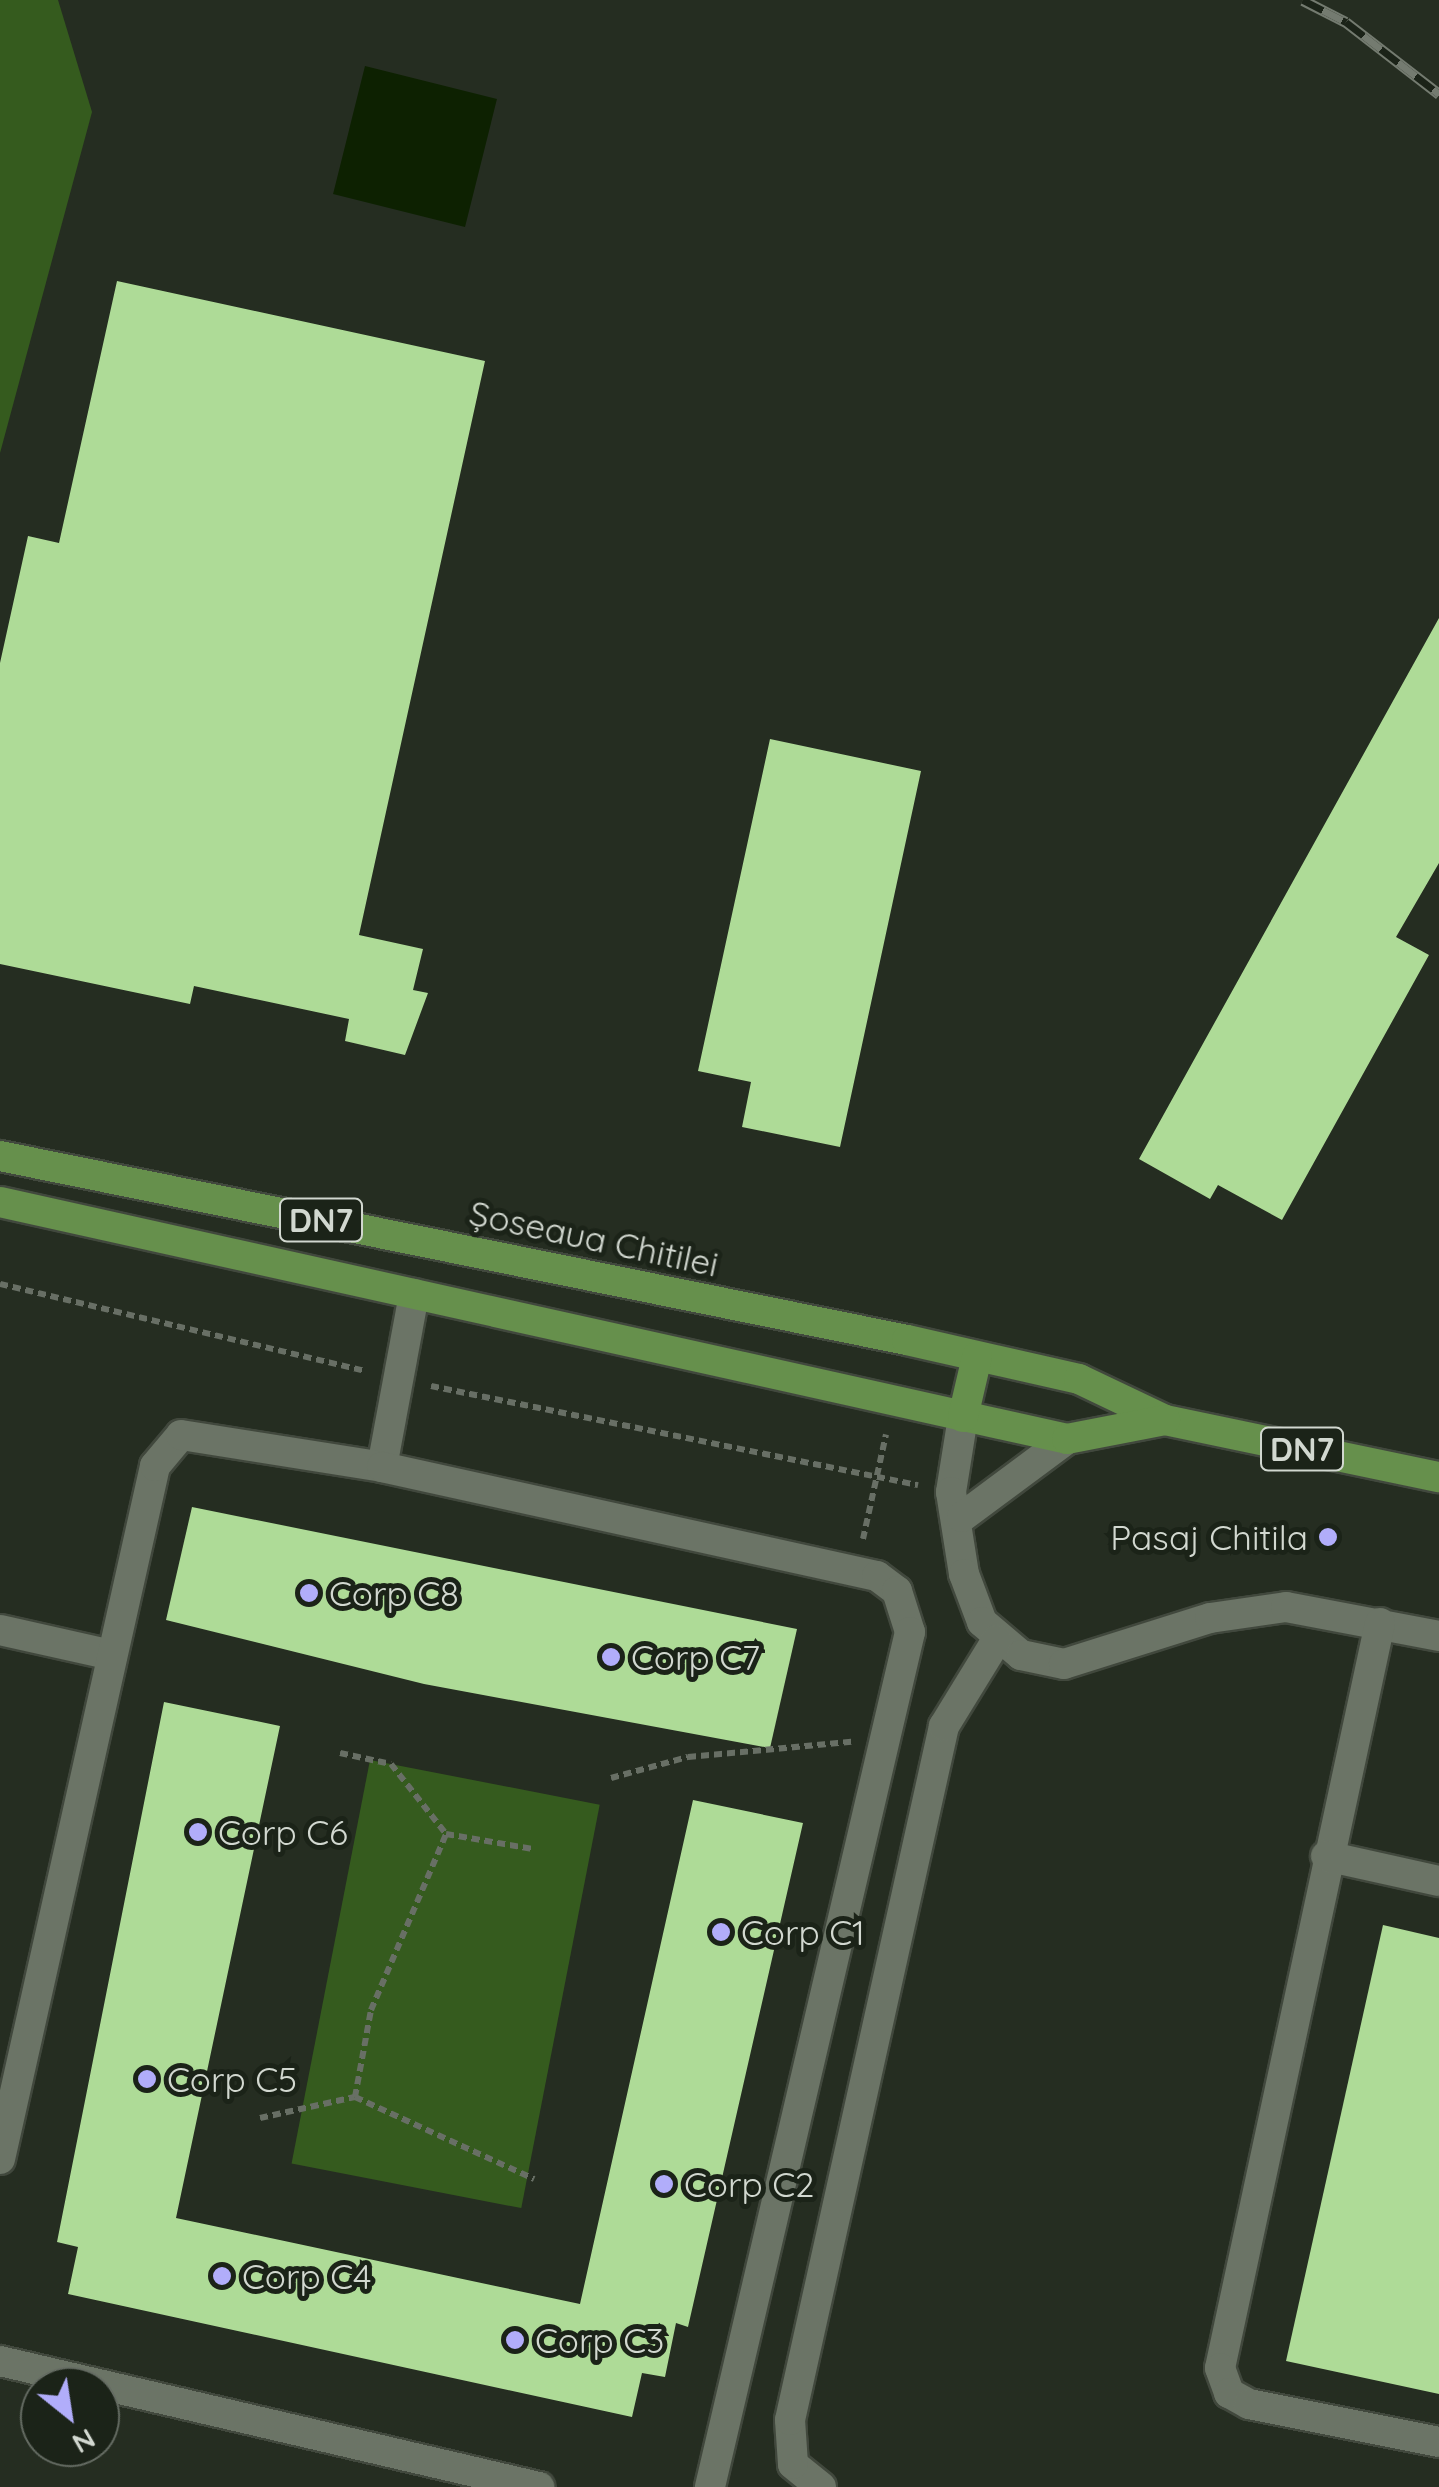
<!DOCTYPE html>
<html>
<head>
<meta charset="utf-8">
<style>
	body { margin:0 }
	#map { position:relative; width:1439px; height:2487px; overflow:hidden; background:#252d21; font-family:Quicksand,sans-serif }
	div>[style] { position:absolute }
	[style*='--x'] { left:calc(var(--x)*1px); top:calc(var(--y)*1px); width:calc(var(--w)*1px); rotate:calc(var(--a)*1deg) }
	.green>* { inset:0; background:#355b1e; transform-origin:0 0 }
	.water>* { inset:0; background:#0d2101; transform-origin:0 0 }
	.building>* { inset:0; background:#aedb97 }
	.path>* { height:6px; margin-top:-3px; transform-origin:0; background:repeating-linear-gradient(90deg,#686f65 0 8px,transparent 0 13px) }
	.roads { filter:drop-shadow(2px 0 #41483d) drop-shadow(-2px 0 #41483d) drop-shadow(0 2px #41483d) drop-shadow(0 -2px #41483d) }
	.minor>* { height:30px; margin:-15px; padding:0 15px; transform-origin:15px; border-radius:15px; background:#6b7466 }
	.major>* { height:30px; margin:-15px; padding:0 15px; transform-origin:15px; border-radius:15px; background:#66904c }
	.rail>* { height:11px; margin-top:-5.5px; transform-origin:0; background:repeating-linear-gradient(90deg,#1b2318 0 22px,#747b70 0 44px); box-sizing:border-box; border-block:2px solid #747b70 }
	.dots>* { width:28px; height:28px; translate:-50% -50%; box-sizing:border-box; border:5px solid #1b2318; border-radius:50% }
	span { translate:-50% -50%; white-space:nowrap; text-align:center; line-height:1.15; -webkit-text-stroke:10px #1b2318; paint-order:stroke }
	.shield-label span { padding:2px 8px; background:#1b2318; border:2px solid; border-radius:8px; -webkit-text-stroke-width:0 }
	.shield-label { font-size:32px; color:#d2d8d0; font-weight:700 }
	.street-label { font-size:35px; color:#d2d8d0 }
	.poi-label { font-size:35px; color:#d2d8d0 }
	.right { translate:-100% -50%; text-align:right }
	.left { translate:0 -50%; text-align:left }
	.north { position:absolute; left:20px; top:2367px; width:100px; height:100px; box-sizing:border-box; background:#1b2318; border:2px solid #646b62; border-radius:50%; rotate:150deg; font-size:28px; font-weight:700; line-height:40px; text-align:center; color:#d2d8d0 }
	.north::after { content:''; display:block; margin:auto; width:35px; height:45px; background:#b1adfa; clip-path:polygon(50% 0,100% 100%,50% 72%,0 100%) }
</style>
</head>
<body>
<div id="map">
	<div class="green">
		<div style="clip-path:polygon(0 0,58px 0,92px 112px,0 453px)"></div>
		<div style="left:370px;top:1760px;width:234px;height:411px;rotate:11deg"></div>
	</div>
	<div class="water">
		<div style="left:365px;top:66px;width:136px;height:132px;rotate:14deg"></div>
	</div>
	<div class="building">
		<div style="clip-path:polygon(117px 281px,485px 361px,359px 935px,423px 949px,413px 990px,428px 993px,405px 1055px,345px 1041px,349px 1019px,194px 986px,190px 1004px,0 964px,0 663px,28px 536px,59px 543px)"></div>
		<div style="clip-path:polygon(1439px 618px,1439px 863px,1396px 937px,1429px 955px,1282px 1220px,1218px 1185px,1210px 1199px,1139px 1159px)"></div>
		<div style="clip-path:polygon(770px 739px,921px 771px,840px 1147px,742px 1127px,751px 1082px,698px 1071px)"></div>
		<div style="clip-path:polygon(192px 1507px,797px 1629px,770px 1748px,424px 1684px,166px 1620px)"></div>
		<div style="clip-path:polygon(164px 1702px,280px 1726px,176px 2218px,580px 2304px,693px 1800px,803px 1823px,688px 2327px,676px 2323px,665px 2377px,642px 2373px,632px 2417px,68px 2294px,78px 2247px,57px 2242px)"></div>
		<div style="clip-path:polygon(1383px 1925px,1439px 1938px,1439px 2394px,1286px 2361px)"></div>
	</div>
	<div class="path">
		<div style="--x:0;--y:1284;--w:375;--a:13.4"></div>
		<div style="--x:431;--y:1386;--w:497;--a:11.5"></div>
		<div style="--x:863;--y:1539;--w:107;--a:-77.6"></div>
		<div style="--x:340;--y:1753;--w:52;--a:12.2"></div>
		<div style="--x:391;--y:1764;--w:89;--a:51.8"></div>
		<div style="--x:446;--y:1834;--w:88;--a:9.8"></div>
		<div style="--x:611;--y:1778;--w:80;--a:-15.3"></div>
		<div style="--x:688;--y:1757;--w:164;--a:-5.3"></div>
		<div style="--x:355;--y:2097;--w:197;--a:24.6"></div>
		<div style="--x:260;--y:2118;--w:97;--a:-12.5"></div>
		<div style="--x:355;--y:2097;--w:88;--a:-79.6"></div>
		<div style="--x:371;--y:2010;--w:191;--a:-66.9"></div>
	</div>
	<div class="roads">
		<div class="minor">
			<div style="--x:963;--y:1417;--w:76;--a:99.1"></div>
			<div style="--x:951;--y:1492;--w:83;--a:81"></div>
			<div style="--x:964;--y:1574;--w:51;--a:69.4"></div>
			<div style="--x:982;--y:1622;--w:51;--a:40.2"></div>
			<div style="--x:1021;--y:1655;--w:44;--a:11.8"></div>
			<div style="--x:1064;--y:1664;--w:153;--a:-17.5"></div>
			<div style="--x:1210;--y:1618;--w:77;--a:-8.2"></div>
			<div style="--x:1286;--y:1607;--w:156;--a:10.7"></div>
			<div style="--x:382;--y:1467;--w:176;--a:-79.5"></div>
			<div style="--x:962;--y:1517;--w:131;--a:-36.6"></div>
			<div style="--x:1380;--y:1623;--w:762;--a:102.12"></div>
			<div style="--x:1220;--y:2368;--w:27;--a:70"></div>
			<div style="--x:1229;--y:2393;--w:23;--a:29"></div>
			<div style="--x:1249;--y:2404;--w:194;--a:11.3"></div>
			<div style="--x:0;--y:1630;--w:115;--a:12.6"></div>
			<div style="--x:1326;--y:1856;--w:116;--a:12.5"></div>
			<div style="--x:0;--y:2159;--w:710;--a:-77.39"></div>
			<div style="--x:155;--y:1466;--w:40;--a:-50"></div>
			<div style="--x:181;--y:1435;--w:204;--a:9"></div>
			<div style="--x:382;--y:1467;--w:507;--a:12.42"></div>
			<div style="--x:877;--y:1576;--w:25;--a:37"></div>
			<div style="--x:897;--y:1591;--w:43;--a:72.4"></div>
			<div style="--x:910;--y:1632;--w:878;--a:103.17"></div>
			<div style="--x:0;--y:2361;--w:554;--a:13.16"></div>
			<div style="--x:821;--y:2487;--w:36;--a:-141"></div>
			<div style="--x:793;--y:2464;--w:44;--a:-93.9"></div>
			<div style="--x:790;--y:2420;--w:711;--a:-77.49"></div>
			<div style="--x:944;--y:1726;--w:101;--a:-58.4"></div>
		</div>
		<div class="major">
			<div style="--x:0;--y:1156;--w:925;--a:11.47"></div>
			<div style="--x:907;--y:1340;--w:176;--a:12.8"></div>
			<div style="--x:1079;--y:1379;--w:95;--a:25.5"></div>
			<div style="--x:1165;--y:1420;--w:280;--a:11.8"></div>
			<div style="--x:0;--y:1202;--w:1093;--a:12.52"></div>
			<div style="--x:1067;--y:1439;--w:100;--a:-11"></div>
			<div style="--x:963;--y:1417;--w:62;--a:-76.9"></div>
		</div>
	</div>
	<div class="rail">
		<div style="--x:1303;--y:0;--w:48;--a:27.1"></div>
		<div style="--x:1346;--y:22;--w:118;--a:37.7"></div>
	</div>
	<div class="dots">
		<div style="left:1328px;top:1537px;background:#b1adfa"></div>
		<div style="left:309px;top:1593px;background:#b1adfa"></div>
		<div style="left:611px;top:1657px;background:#b1adfa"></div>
		<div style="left:198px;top:1832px;background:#b1adfa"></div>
		<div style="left:721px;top:1932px;background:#b1adfa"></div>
		<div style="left:147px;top:2079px;background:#b1adfa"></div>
		<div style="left:664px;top:2184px;background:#b1adfa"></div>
		<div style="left:222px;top:2276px;background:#b1adfa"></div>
		<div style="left:515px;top:2340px;background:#b1adfa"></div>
	</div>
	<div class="shield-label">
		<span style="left:321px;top:1220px">DN7</span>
		<span style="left:1302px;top:1449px">DN7</span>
	</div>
	<div class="street-label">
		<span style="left:594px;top:1238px;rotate:12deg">Șoseaua Chitilei</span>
	</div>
	<div class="poi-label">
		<span class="right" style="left:1308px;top:1537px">Pasaj Chitila</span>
		<span class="left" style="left:329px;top:1593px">Corp C8</span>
		<span class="left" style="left:631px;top:1657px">Corp C7</span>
		<span class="left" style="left:218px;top:1832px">Corp C6</span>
		<span class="left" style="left:741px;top:1932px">Corp C1</span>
		<span class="left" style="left:167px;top:2079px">Corp C5</span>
		<span class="left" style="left:684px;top:2184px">Corp C2</span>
		<span class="left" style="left:242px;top:2276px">Corp C4</span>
		<span class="left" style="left:535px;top:2340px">Corp C3</span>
	</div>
	<div class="north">N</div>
</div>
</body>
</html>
